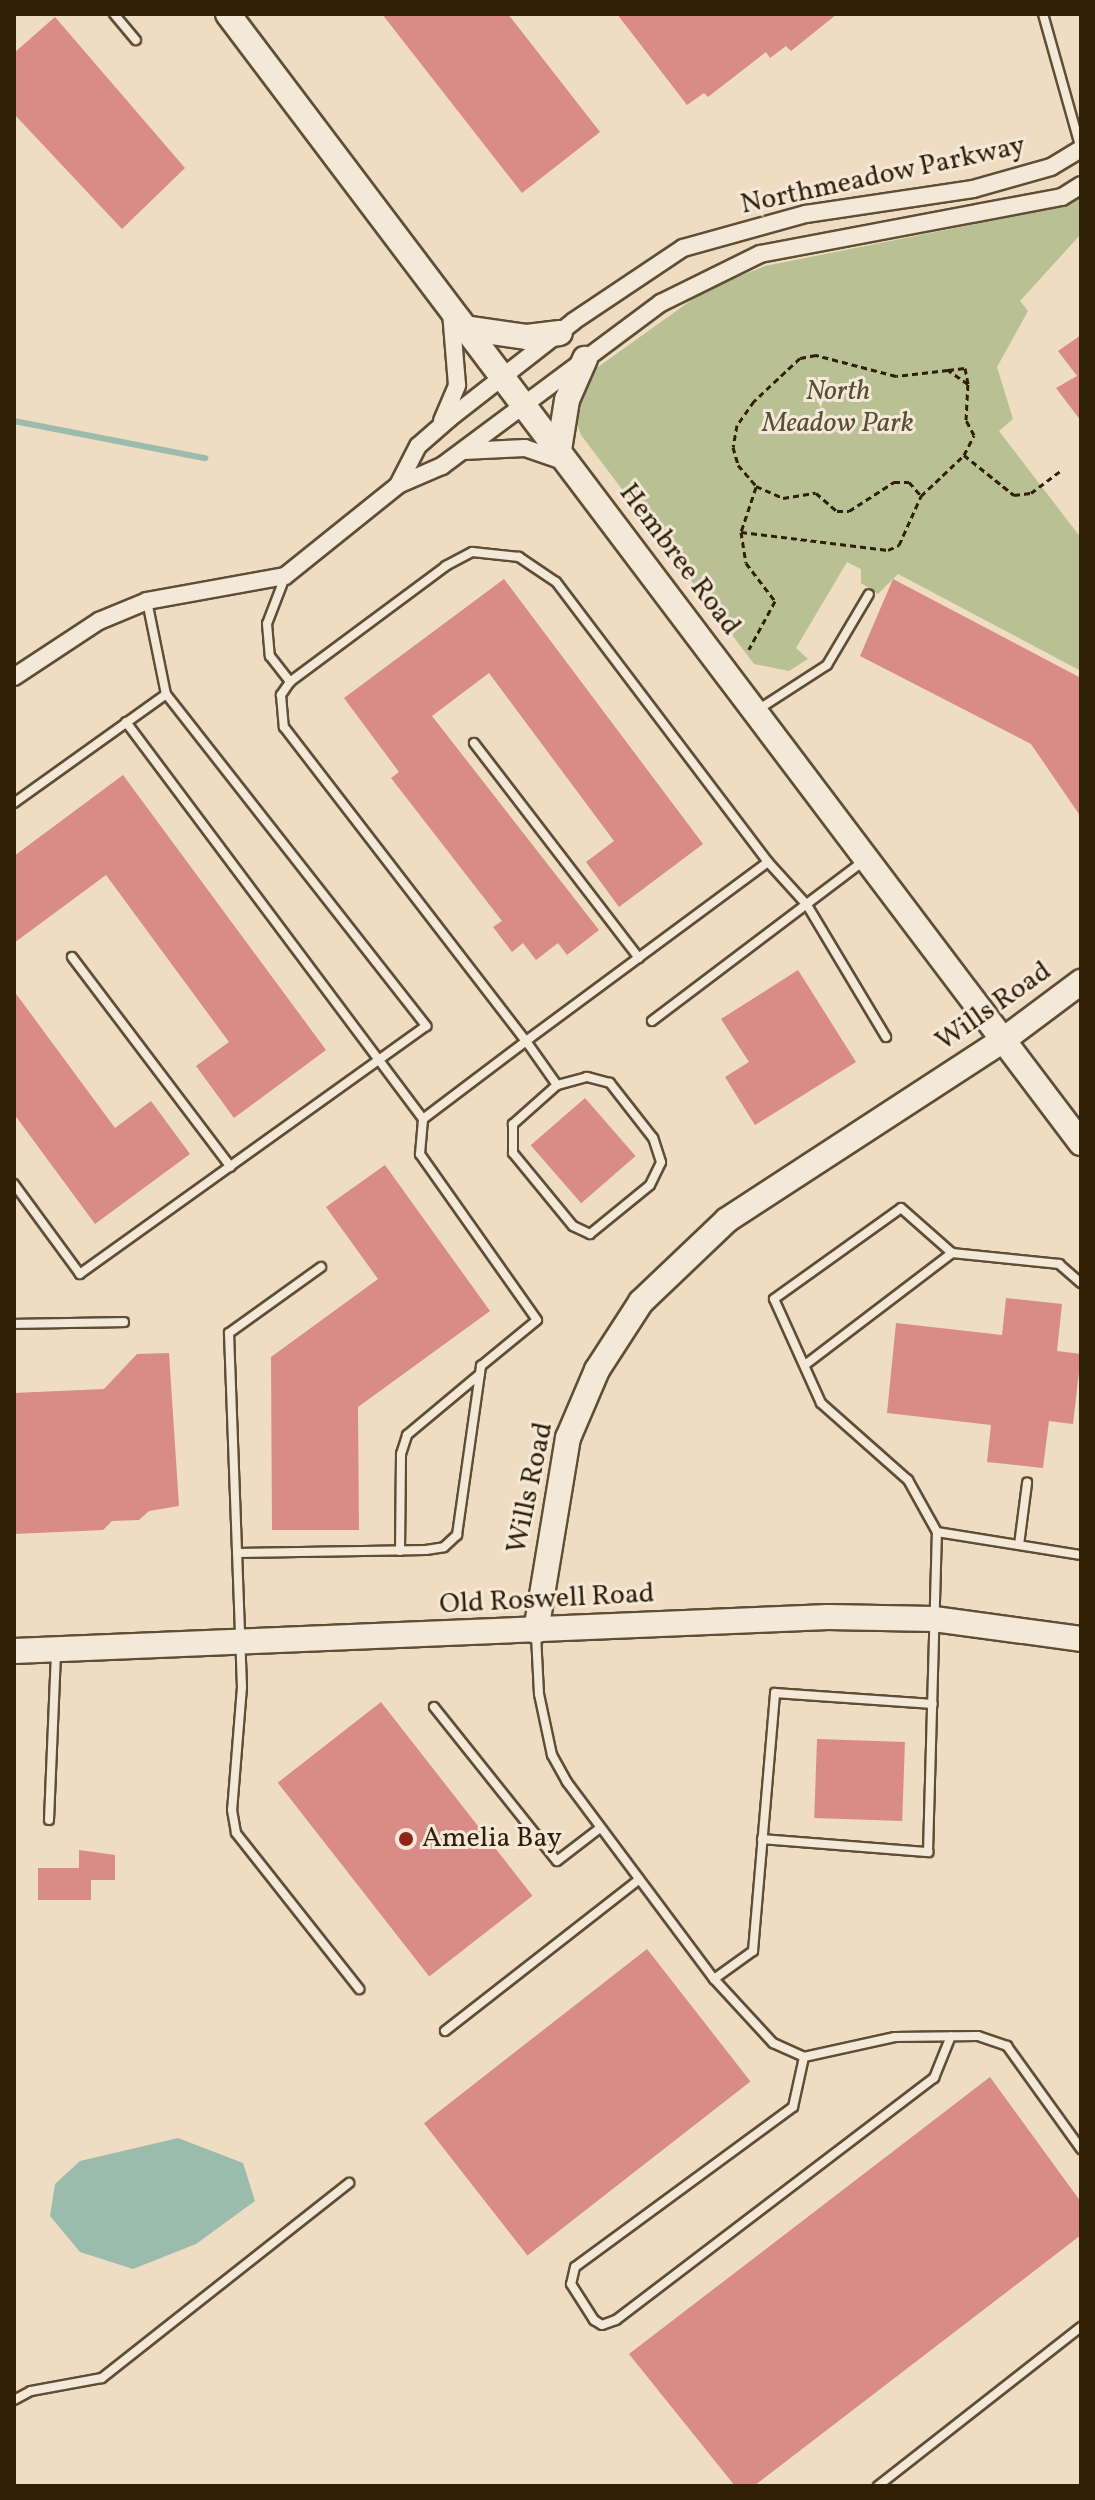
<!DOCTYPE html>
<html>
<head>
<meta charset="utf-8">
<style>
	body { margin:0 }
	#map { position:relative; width:1095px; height:2500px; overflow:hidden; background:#eedcc3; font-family:Vollkorn,serif }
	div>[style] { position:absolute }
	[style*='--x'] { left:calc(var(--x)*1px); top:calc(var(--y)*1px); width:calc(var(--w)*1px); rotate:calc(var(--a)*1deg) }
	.green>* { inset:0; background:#b9c094 }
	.water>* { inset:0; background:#9bbcad }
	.stream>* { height:6px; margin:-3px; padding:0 3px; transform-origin:3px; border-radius:3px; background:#9bbcad }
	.building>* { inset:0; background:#d88b87; transform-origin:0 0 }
	.path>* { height:3px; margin-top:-1.5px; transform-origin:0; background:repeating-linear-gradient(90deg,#2f1f05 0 6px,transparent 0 10px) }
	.roads { filter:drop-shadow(2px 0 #5f4e34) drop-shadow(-2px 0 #5f4e34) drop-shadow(0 2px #5f4e34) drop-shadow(0 -2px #5f4e34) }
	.lane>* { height:8px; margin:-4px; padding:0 4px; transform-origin:4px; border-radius:4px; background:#f4e8d8 }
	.street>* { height:16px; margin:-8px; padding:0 8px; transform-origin:8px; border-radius:8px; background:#f4e8d8 }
	.secondary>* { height:24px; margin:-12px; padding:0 12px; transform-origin:12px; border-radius:12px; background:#f4e8d8 }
	.dots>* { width:22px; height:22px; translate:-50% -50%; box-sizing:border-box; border:4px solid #f4e8d8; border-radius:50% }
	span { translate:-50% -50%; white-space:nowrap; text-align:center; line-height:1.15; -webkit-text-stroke:6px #f4e8d8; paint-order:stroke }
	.street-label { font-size:28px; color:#2f1f05 }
	.park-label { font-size:28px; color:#584f30; font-style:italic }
	.poi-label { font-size:28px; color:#2f1f05 }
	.left { translate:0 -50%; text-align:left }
	.frame { position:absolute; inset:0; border:16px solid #2f1f05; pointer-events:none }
</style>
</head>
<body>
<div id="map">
	<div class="green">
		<div style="clip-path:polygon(1081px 196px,1081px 234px,1020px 301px,1028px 311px,997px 367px,1013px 419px,999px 431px,1081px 538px,1081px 671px,898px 574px,878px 594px,861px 583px,861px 569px,847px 562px,796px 648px,808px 659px,789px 671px,754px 664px,581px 435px,574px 416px,584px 377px,707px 289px,765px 266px,1050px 209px)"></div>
	</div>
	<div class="water">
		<div style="clip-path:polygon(178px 2138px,243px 2163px,255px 2201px,196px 2244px,133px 2269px,80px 2252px,50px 2216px,55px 2184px,80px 2161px)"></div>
	</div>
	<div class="stream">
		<div style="--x:14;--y:421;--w:195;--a:11"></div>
	</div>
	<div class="building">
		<div style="clip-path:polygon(382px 14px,508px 14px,600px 132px,522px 193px)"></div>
		<div style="clip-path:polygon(617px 14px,837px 14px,791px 51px,786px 46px,770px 58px,766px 52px,708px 97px,704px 93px,687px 105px)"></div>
		<div style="clip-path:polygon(55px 17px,185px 168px,122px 229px,14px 114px,14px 53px)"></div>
		<div style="clip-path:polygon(1081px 335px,1081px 421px,1056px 388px,1077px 376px,1058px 351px)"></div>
		<div style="clip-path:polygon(504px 579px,703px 844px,619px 907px,586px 862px,614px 841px,489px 673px,432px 716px,599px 930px,567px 955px,558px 943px,536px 960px,523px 943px,512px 952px,493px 927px,502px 921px,391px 778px,399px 772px,344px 698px)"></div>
		<div style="clip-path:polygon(893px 579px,1081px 678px,1081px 817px,1031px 744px,860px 656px)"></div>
		<div style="clip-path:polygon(123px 775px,326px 1050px,234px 1118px,196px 1066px,229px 1042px,106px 875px,14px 943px,14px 856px)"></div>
		<div style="clip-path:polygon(798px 970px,856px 1062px,755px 1125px,725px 1077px,749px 1062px,721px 1019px)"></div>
		<div style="clip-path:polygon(14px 991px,115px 1128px,151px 1101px,190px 1154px,95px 1224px,14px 1114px)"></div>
		<div style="left:585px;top:1098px;width:77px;height:72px;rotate:49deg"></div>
		<div style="clip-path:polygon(385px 1165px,490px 1311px,358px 1407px,359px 1530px,272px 1530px,271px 1357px,378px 1279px,326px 1207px)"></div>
		<div style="clip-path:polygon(1006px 1298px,1062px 1304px,1057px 1351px,1081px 1354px,1073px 1424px,1049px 1421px,1043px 1468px,987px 1462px,991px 1425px,887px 1413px,896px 1323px,1002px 1335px)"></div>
		<div style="clip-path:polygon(169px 1353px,179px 1506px,149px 1511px,139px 1520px,112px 1521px,103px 1530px,14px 1534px,14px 1393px,104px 1389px,137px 1354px)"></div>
		<div style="left:381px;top:1702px;width:246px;height:131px;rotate:52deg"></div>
		<div style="left:817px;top:1739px;width:88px;height:79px;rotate:2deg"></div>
		<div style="clip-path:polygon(79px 1850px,115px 1855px,115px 1880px,91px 1880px,91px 1900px,38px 1900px,38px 1868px,79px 1868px)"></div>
		<div style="left:647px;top:1949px;width:168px;height:283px;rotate:52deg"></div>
		<div style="clip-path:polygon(990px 2077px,1081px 2202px,1081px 2235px,754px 2486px,735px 2486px,629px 2354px)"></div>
	</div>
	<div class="path">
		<div style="--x:948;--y:370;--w:17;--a:-7"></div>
		<div style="--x:965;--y:368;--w:16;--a:79"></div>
		<div style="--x:964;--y:455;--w:22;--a:-63"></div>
		<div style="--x:974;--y:435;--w:17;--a:-118"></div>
		<div style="--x:966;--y:420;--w:36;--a:-87"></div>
		<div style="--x:968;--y:384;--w:24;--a:-145"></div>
		<div style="--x:948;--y:370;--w:52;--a:173.4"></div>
		<div style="--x:896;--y:376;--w:83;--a:-165.3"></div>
		<div style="--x:816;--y:355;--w:16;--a:169"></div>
		<div style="--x:800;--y:358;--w:63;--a:136.9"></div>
		<div style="--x:754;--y:401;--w:29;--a:125"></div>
		<div style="--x:737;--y:425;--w:22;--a:100"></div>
		<div style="--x:733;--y:447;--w:19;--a:74"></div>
		<div style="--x:738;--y:465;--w:28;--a:49"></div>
		<div style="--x:756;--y:486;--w:30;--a:24"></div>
		<div style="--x:783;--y:498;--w:33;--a:-9"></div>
		<div style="--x:816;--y:493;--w:28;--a:41"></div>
		<div style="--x:837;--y:511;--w:12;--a:0"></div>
		<div style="--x:849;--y:511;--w:54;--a:-32.8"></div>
		<div style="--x:894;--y:482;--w:15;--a:0"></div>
		<div style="--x:909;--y:482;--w:18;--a:49"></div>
		<div style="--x:921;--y:496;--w:59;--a:-43.6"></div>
		<div style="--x:964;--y:455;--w:64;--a:38.7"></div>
		<div style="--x:1014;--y:495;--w:17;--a:-7"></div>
		<div style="--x:1031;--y:493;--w:36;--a:-37"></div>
		<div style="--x:756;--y:487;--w:47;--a:108.4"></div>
		<div style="--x:741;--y:532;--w:148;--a:7"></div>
		<div style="--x:888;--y:550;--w:12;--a:-24"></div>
		<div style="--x:899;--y:545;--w:54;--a:-65.8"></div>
		<div style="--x:741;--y:532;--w:31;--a:81"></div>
		<div style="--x:746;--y:563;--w:48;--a:52.7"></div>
		<div style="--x:775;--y:601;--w:55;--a:118.4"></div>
	</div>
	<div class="roads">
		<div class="lane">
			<div style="--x:114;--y:14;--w:34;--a:50"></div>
			<div style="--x:1043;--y:14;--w:140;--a:74.3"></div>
			<div style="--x:285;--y:577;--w:50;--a:111"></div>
			<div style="--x:267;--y:624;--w:32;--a:85"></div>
			<div style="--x:270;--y:656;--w:33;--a:52"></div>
			<div style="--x:290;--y:682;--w:16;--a:125"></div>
			<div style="--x:281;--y:695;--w:32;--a:85"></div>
			<div style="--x:284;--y:727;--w:396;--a:52.4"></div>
			<div style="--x:526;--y:1041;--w:301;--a:-36.5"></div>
			<div style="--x:768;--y:862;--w:351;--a:-127.1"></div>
			<div style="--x:556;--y:582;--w:45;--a:-146"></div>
			<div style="--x:519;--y:557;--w:47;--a:-173.9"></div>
			<div style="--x:472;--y:552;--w:30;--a:152"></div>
			<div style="--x:446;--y:566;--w:194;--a:143.4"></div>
			<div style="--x:147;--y:601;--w:95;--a:78.5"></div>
			<div style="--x:759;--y:709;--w:81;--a:-32.9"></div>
			<div style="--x:827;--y:665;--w:82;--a:-59.4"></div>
			<div style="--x:126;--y:722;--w:496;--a:53.2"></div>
			<div style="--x:474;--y:743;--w:271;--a:52.5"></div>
			<div style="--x:14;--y:803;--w:187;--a:-35.6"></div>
			<div style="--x:166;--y:694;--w:422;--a:51.9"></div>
			<div style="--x:426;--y:1026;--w:426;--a:144.4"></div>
			<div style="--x:80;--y:1274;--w:112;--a:-126.3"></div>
			<div style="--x:768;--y:862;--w:58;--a:47.8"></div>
			<div style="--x:807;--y:905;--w:154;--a:59.1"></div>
			<div style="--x:72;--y:957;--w:263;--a:52.9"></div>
			<div style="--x:652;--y:1021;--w:267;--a:-37.1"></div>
			<div style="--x:321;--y:1267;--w:113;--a:144.3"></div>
			<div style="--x:229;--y:1333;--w:354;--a:87.9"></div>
			<div style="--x:242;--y:1687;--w:123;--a:94.6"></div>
			<div style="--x:232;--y:1810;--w:23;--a:80"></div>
			<div style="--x:236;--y:1833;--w:199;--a:51.7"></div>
			<div style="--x:14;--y:1324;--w:110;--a:-1"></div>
			<div style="--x:805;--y:1365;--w:185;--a:-37.3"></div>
			<div style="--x:937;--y:1532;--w:146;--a:9.1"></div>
			<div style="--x:1019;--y:1545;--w:63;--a:-82.6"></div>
			<div style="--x:400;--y:1551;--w:97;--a:-89.4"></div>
			<div style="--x:401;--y:1454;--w:20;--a:-72"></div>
			<div style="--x:407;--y:1435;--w:95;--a:-39.9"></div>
			<div style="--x:237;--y:1553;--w:189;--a:-0.9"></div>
			<div style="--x:426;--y:1550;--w:18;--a:-9"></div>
			<div style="--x:444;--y:1547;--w:18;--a:-43"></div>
			<div style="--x:457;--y:1535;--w:171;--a:-81.9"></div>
			<div style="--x:481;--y:1366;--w:72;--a:-39.4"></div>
			<div style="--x:537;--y:1320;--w:203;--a:-125.2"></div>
			<div style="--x:420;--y:1154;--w:35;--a:-85"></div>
			<div style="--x:423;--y:1119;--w:129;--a:-37.1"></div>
			<div style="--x:526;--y:1041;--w:54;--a:54.8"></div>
			<div style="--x:557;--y:1085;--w:59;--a:138.4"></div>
			<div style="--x:513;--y:1124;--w:29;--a:90"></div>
			<div style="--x:513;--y:1153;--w:94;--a:50.6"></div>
			<div style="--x:573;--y:1226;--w:19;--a:25"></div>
			<div style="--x:590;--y:1234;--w:77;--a:-39.2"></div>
			<div style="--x:650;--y:1185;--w:25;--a:-64"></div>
			<div style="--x:661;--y:1162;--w:25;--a:-108"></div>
			<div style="--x:653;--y:1138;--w:70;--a:-128"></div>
			<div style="--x:610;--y:1083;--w:24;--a:-165"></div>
			<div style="--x:587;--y:1077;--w:31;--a:165"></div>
			<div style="--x:536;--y:1635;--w:59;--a:87.1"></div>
			<div style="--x:539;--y:1694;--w:62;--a:78"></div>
			<div style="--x:552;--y:1755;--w:31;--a:61"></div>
			<div style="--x:567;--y:1782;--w:246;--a:53.3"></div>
			<div style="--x:714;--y:1979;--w:87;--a:47.3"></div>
			<div style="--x:773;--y:2043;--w:34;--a:24"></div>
			<div style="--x:434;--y:1707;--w:197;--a:51.4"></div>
			<div style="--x:557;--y:1861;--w:54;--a:-37.5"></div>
			<div style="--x:49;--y:1820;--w:169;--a:-87.6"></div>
			<div style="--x:762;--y:1839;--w:167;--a:4.5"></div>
			<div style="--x:928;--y:1852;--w:320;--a:-88.4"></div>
			<div style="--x:937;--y:1532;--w:60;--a:-119.1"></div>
			<div style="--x:908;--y:1480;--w:116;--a:-138.5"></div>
			<div style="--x:821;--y:1403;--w:114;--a:-114.3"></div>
			<div style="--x:774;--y:1299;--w:156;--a:-35.6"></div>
			<div style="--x:901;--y:1208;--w:68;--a:41.4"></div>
			<div style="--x:952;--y:1253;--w:108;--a:5.9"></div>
			<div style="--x:1059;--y:1264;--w:29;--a:41"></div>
			<div style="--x:714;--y:1979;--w:48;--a:-35.7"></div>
			<div style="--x:753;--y:1951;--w:259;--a:-85.1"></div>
			<div style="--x:775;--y:1693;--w:158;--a:4"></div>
			<div style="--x:445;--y:2031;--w:244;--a:-38"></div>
			<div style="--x:804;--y:2057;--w:51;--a:102.4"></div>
			<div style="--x:793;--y:2107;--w:270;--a:143.7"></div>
			<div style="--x:575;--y:2267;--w:17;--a:103"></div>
			<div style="--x:571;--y:2284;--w:43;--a:57.4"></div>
			<div style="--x:594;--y:2320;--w:9;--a:32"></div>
			<div style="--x:602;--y:2325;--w:15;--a:-20"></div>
			<div style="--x:616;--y:2320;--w:400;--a:-37.3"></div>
			<div style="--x:934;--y:2078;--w:45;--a:-68"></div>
			<div style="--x:804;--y:2057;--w:93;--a:-12.4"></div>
			<div style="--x:895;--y:2037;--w:83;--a:-0.7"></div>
			<div style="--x:978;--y:2036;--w:31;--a:19"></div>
			<div style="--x:1007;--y:2046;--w:127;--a:54.3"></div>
			<div style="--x:14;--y:2400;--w:19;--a:-28"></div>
			<div style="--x:31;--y:2391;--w:72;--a:-10.4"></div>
			<div style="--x:102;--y:2378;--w:315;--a:-38.3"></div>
			<div style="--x:878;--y:2486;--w:258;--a:-38.1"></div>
		</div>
		<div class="street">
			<div style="--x:442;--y:421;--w:39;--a:-67"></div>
			<div style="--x:457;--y:385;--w:73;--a:-94.7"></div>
			<div style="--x:463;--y:451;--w:62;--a:-2.8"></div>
			<div style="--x:525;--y:448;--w:43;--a:18.9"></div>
			<div style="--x:398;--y:485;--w:44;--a:-62.9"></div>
			<div style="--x:418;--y:446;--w:43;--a:-41.2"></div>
			<div style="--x:450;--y:418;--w:157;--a:-38"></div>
			<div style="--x:574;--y:321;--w:131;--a:-33.8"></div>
			<div style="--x:683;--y:248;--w:128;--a:-15.5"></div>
			<div style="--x:806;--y:214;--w:169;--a:-8.5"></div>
			<div style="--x:973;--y:189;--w:81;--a:-15.8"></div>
			<div style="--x:1051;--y:167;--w:35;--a:-31"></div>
			<div style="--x:14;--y:677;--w:102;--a:-33.4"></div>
			<div style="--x:99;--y:621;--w:52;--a:-22.6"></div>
			<div style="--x:147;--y:601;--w:140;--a:-10.3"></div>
			<div style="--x:285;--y:576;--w:145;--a:-38.8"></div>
			<div style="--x:398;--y:485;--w:48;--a:-23.4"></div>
			<div style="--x:442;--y:466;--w:273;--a:-36.7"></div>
			<div style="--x:661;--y:303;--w:110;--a:-26.3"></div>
			<div style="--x:760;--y:254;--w:307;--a:-10.7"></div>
			<div style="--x:1062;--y:197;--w:22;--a:-32"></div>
		</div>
		<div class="secondary">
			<div style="--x:228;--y:14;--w:1415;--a:52.93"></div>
			<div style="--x:465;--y:328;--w:63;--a:8.3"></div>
			<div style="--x:527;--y:337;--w:33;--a:-7"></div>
			<div style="--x:559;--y:450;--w:51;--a:-80.9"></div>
			<div style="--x:567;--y:400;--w:45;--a:-66.3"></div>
			<div style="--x:536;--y:1631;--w:196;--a:-80.6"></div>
			<div style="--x:568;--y:1438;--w:74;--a:-66.9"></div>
			<div style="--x:597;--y:1370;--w:81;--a:-57.1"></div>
			<div style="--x:641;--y:1302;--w:119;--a:-43.6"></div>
			<div style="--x:727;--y:1220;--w:328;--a:-33.1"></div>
			<div style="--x:1002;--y:1041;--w:99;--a:-36.8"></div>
			<div style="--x:14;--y:1651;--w:815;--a:-2.39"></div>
			<div style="--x:828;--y:1617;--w:106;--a:1.1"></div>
			<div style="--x:934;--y:1619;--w:148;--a:7.7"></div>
		</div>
	</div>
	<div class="dots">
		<div style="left:406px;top:1839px;background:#8f2418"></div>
	</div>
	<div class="street-label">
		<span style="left:883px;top:176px;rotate:-12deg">Northmeadow Parkway</span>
		<span style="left:679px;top:560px;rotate:53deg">Hembree Road</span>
		<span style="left:994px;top:1007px;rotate:-35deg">Wills Road</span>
		<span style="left:531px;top:1488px;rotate:-78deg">Wills Road</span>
		<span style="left:547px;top:1600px;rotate:-3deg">Old Roswell Road</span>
	</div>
	<div class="park-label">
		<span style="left:838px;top:408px">North<br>Meadow Park</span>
	</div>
	<div class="poi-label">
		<span class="left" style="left:422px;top:1839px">Amelia Bay</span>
	</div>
	<div class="frame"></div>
</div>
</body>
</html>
